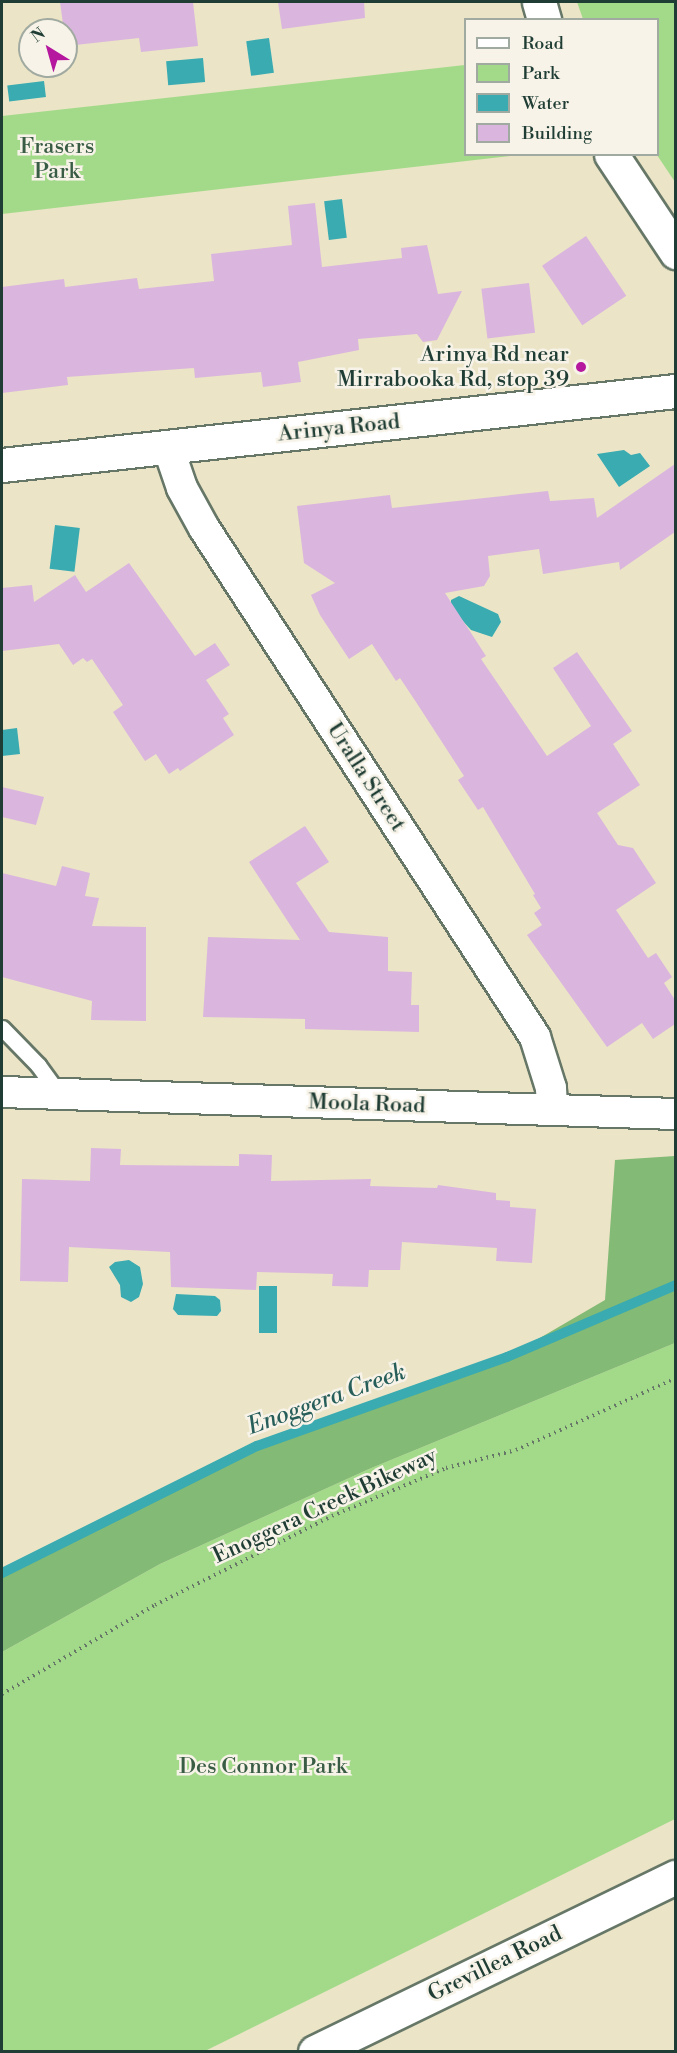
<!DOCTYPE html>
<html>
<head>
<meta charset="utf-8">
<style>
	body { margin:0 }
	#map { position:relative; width:677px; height:2053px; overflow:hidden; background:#ebe4c6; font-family:"Libre Bodoni",serif }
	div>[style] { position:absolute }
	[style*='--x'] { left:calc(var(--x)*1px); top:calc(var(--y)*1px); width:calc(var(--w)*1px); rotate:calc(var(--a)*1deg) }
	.green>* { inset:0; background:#a3da8a }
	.forest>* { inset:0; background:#82ba76 }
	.water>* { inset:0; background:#39abb1; transform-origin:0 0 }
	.stream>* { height:10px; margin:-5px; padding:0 5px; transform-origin:5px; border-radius:5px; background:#39abb1 }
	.building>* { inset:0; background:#dab6de; transform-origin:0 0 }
	.path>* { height:4px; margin-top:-2px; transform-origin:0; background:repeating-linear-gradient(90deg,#667767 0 1.5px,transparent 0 6px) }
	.roads { filter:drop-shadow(2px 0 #667767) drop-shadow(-2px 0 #667767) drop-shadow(0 2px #667767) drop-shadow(0 -2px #667767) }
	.service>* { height:15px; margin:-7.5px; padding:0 7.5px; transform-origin:7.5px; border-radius:7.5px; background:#fff }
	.minor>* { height:30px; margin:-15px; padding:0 15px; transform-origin:15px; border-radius:15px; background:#fff }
	.tertiary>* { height:33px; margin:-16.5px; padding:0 16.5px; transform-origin:16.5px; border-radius:16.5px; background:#fff }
	.dots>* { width:16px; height:16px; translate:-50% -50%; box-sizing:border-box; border:3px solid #f7f3e8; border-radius:50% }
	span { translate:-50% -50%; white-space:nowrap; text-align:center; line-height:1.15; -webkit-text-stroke:5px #f7f3e8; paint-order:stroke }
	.park-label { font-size:22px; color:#395c45 }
	.poi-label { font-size:22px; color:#1f3d34 }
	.right { translate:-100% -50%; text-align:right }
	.street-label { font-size:22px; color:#1f3d34 }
	.water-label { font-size:24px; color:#275e5a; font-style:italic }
	.frame { position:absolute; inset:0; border:3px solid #1f3d34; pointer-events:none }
	.legend { position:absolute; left:464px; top:18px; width:195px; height:138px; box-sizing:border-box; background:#f7f3e8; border:2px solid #a1aaa0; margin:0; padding:8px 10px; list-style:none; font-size:18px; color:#1f3d34 }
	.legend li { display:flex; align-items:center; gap:12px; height:30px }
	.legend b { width:30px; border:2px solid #a1aaa0 }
	.north { position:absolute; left:18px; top:18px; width:60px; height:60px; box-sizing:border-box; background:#f7f3e8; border:2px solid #a1aaa0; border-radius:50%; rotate:323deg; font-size:16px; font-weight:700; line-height:24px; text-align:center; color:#1f3d34 }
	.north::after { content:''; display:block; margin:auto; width:21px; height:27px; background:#b5179e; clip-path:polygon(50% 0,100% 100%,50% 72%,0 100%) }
</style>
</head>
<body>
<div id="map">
	<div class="green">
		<div style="clip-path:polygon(577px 2px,675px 2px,675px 182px,657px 155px,658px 20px,583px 19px)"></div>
		<div style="clip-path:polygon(465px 65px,466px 154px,519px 155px,2px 214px,2px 116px)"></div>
		<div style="clip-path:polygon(675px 1343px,675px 1819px,205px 2051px,2px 2051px,2px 1652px,160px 1564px,369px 1469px)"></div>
	</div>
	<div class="forest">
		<div style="clip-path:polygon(675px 1156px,675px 1343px,369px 1469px,160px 1564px,2px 1652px,2px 1573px,257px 1446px,507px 1357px,605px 1300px,615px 1160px)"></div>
	</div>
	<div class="water">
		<div style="left:269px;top:38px;width:35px;height:23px;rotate:82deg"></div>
		<div style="left:203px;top:58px;width:24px;height:37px;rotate:85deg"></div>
		<div style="left:44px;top:81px;width:16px;height:37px;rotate:83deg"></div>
		<div style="left:342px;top:199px;width:39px;height:18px;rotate:83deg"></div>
		<div style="clip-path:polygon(624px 450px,631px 455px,640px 453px,650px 466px,619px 487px,597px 454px)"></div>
		<div style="left:55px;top:525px;width:25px;height:44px;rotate:7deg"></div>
		<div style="clip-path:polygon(459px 596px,498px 614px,501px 622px,492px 637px,471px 630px,451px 608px,451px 600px)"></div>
		<div style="clip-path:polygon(17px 728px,20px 754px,2px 756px,2px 730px)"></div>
		<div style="clip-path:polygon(129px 1260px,140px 1267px,143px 1284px,139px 1297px,131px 1302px,121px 1297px,120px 1285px,109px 1267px,115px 1262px)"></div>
		<div style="left:259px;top:1286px;width:18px;height:47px"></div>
		<div style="clip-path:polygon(176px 1294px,215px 1296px,220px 1300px,221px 1311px,217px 1316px,178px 1315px,173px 1309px)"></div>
	</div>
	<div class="stream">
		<div style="--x:2;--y:1573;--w:285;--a:-26.5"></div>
		<div style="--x:257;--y:1446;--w:265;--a:-19.6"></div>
		<div style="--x:507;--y:1357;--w:184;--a:-23.1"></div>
	</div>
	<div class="building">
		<div style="clip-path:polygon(60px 2px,193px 2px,198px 46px,141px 52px,139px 38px,66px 46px)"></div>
		<div style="clip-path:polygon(278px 2px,364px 2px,365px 18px,282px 29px)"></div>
		<div style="clip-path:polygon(315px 203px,322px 267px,402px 258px,401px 248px,427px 245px,438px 294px,462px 291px,437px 340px,423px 342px,417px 334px,358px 339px,359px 350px,298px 362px,301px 382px,263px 387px,261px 372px,195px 378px,194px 368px,67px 377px,68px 385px,2px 393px,2px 287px,64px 279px,65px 287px,137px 278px,139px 289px,214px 281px,211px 254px,292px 245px,288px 206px)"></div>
		<div style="left:586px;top:236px;width:72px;height:53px;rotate:56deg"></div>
		<div style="left:529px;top:283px;width:50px;height:48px;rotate:83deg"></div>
		<div style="clip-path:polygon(675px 464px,675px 532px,620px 570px,619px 562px,543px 574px,539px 549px,488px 556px,490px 576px,484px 586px,445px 593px,486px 656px,481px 659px,547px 756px,591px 726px,553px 668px,577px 652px,632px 731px,613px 744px,640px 785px,597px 813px,618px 845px,633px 848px,656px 883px,616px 910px,648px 958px,656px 953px,672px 977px,664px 983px,675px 1000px,675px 1024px,653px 1039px,642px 1023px,607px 1047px,527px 935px,542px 925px,534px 913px,541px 908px,533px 895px,535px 894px,483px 807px,478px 810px,458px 780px,464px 776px,416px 702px,400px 678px,396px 681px,372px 644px,349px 659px,320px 615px,311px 595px,335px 583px,304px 563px,297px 506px,390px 495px,392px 508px,548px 491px,550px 501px,594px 498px,597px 518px)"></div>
		<div style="clip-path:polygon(129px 563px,195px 656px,215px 643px,230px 665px,206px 680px,229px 714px,223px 718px,234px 735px,180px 771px,178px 768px,169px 774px,156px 754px,145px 761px,113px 712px,123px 705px,92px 659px,87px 662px,83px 658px,73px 665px,59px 644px,2px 651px,2px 588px,32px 585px,34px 602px,75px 575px,86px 592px)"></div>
		<div style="clip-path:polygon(2px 787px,44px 797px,36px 825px,2px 817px)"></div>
		<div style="clip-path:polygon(305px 826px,329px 862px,296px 883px,329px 932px,388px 937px,388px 971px,412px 972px,411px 1005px,419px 1005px,419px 1032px,305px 1029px,305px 1019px,203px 1017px,208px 937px,300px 940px,249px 862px)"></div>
		<div style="clip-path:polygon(62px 866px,90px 873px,85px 896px,99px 898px,92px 926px,146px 927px,146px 1021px,91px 1020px,92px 1001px,2px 977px,2px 873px,56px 886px)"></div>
		<div style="clip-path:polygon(91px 1148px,121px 1149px,120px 1165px,239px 1166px,239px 1154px,272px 1155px,271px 1181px,371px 1179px,370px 1186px,437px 1188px,438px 1185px,496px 1193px,496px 1200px,510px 1201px,510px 1207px,536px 1209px,532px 1263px,496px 1261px,497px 1248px,402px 1242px,400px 1270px,369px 1270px,368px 1287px,332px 1286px,333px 1274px,257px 1272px,256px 1290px,171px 1287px,170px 1252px,69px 1247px,68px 1282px,20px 1281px,22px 1179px,90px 1181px)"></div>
	</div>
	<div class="path">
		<div style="--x:2;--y:1694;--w:177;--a:-30.2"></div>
		<div style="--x:155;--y:1605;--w:198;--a:-26.7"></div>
		<div style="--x:332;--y:1516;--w:124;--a:-22.8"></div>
		<div style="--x:446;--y:1468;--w:72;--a:-14.4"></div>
		<div style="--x:516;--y:1450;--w:175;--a:-24.2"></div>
	</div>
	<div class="roads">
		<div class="service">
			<div style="--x:2;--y:1028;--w:52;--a:45.8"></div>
			<div style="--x:38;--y:1065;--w:34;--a:54"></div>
		</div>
		<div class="minor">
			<div style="--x:168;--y:447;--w:43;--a:71.1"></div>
			<div style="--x:182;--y:488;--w:46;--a:61.2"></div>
			<div style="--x:204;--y:528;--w:607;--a:56.96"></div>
			<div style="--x:535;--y:1037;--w:53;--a:72.6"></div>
			<div style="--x:551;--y:1088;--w:22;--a:87"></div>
			<div style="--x:2;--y:1092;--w:674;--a:1.87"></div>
		</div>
		<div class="tertiary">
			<div style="--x:539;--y:2;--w:19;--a:74"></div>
			<div style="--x:611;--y:154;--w:118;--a:56.4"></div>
			<div style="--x:2;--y:465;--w:678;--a:-6.27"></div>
			<div style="--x:315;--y:2052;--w:401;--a:-25.9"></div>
		</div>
	</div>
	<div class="dots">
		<div style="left:581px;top:367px;background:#b5179e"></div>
	</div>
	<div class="park-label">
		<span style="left:57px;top:159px">Frasers<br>Park</span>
		<span style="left:263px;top:1767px">Des Connor Park</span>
	</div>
	<div class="poi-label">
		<span class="right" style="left:569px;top:367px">Arinya Rd near<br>Mirrabooka Rd, stop 39</span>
	</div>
	<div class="street-label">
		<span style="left:339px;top:428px;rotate:-6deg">Arinya Road</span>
		<span style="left:366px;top:777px;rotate:57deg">Uralla Street</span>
		<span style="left:367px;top:1104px;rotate:2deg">Moola Road</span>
		<span style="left:325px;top:1506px;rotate:-25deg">Enoggera Creek Bikeway</span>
		<span style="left:495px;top:1964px;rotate:-26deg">Grevillea Road</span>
	</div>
	<div class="water-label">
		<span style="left:327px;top:1400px;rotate:-20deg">Enoggera Creek</span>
	</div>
	<div class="frame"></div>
	<ul class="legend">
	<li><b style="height:8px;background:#fff"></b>Road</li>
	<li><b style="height:16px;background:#a3da8a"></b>Park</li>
	<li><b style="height:16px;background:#39abb1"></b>Water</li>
	<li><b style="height:16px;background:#dab6de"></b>Building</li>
	</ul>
	<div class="north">N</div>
</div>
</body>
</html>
